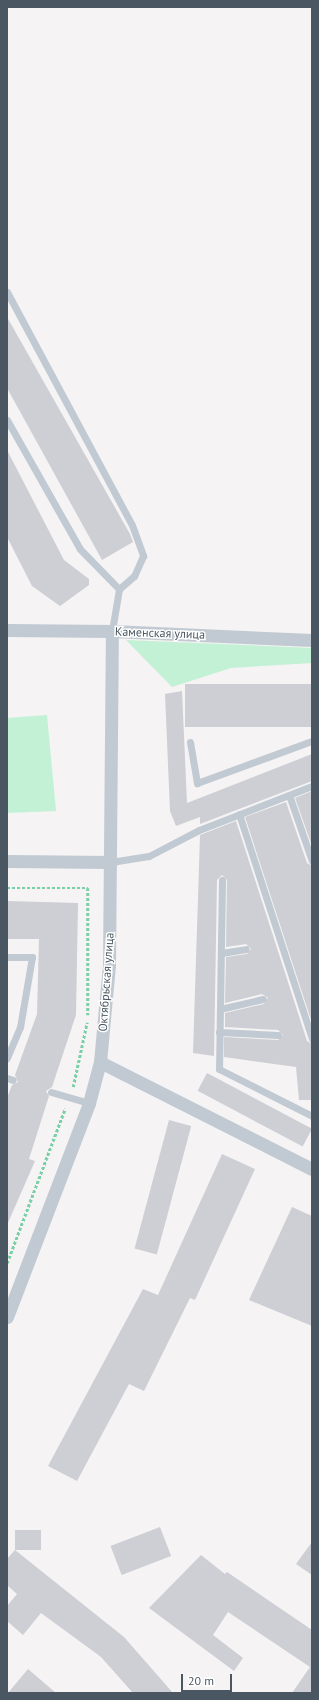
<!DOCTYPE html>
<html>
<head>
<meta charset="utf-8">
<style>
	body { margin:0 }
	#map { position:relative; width:319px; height:1700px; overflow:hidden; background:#f5f3f3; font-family:"PT Sans",sans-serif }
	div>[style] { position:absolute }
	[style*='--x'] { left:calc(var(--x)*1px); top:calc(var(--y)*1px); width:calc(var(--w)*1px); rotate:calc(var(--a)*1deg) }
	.green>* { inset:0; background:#c3f1d5 }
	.building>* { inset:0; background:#cdcfd5; transform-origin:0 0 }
	.path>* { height:2.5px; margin-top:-1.25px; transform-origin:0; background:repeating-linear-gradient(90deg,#7ad0a6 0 3px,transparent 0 5px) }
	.service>* { height:7px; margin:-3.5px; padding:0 3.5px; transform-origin:3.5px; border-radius:3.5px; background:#c1cad2 }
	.minor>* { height:13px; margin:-6.5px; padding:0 6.5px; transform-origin:6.5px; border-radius:6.5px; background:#c1cad2 }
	span { translate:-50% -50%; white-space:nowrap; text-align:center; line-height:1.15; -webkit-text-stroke:3px #fff; paint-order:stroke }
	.street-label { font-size:12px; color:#4a5661 }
	.frame { position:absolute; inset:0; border:8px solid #4a5661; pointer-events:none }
	.scale { position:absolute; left:181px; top:1674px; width:51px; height:18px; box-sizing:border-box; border:2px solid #4a5661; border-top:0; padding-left:5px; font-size:12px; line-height:14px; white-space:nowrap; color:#4a5661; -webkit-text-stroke:3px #fff; paint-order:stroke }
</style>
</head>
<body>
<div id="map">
	<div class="green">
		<div style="clip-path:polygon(126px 640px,312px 648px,312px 663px,231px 668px,172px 687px)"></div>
		<div style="clip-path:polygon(47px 715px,56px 811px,7px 813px,7px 718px)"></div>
	</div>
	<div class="building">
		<div style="clip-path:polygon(7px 317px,130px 534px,133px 542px,102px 560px,7px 388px)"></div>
		<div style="clip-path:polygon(7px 450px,64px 560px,89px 579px,89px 585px,60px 606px,32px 586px,7px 537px)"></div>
		<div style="left:312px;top:684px;width:43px;height:127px;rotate:90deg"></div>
		<div style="clip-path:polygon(182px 691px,187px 803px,312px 754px,312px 781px,200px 824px,200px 817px,176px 826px,170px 811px,165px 694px)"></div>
		<div style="clip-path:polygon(312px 791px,312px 846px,295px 798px)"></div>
		<div style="clip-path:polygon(286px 802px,307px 863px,312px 866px,312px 1023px,245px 817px)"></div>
		<div style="clip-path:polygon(236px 821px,307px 1041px,312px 1044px,312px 1100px,299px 1100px,296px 1067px,224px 1057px,224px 1037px,278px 1040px,283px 1035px,278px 1030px,225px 1027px,225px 1013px,264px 1004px,268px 998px,262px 994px,225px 1003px,226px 957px,247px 954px,251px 949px,246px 944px,226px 947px,227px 880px,222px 875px,217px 880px,214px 1056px,193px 1053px,200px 835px)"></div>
		<div style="clip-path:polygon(7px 901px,78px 903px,76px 1015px,52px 1087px,46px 1091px,49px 1096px,29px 1159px,35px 1161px,7px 1225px,7px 1098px,12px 1085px,18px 1082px,15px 1075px,37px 1014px,39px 939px,7px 939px)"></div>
		<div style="left:207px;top:1073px;width:119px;height:20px;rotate:28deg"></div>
		<div style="left:169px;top:1120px;width:23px;height:133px;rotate:15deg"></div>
		<div style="clip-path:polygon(222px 1154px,255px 1169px,195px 1300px,190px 1298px,144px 1391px,129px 1384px,77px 1481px,48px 1466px,143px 1289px,158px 1295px)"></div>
		<div style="clip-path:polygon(292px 1207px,312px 1216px,312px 1326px,249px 1300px)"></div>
		<div style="left:160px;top:1527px;width:31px;height:53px;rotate:69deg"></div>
		<div style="left:15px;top:1530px;width:26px;height:20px"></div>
		<div style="clip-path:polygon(312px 1542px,312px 1575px,296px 1564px)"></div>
		<div style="clip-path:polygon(15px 1550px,124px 1637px,173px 1693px,133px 1693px,101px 1657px,41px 1613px,23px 1635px,7px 1621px,7px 1606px,17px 1594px,7px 1585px,7px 1559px)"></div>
		<div style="clip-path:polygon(201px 1555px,225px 1574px,227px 1572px,312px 1630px,312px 1693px,292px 1693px,310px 1667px,228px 1612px,213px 1635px,243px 1658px,234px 1671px,149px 1608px)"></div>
		<div style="clip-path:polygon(28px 1669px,56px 1693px,8px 1693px)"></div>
	</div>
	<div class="path">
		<div style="--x:7;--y:888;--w:81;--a:0"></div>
		<div style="--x:88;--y:888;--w:127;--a:90"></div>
		<div style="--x:73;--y:1087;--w:66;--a:-77.8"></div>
		<div style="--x:7;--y:1263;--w:165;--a:-69.4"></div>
	</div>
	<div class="service">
		<div style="--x:7;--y:292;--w:264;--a:61.8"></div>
		<div style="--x:132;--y:525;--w:33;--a:70"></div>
		<div style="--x:143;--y:556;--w:22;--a:114"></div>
		<div style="--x:134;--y:576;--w:20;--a:139"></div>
		<div style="--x:7;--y:420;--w:148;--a:60.5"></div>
		<div style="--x:80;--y:549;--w:56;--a:45.7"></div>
		<div style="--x:119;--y:589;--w:43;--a:99.5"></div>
		<div style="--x:190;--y:742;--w:42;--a:80.3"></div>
		<div style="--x:197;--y:783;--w:122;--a:-20.1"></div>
		<div style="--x:289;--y:795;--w:70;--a:70.8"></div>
		<div style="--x:239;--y:814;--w:237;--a:72"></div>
		<div style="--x:111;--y:862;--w:38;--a:-9"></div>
		<div style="--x:149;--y:856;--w:56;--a:-27.5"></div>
		<div style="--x:199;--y:830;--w:121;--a:-21.3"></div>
		<div style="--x:222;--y:880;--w:189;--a:90.9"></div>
		<div style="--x:219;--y:1069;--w:104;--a:26.8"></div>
		<div style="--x:221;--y:953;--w:25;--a:-9"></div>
		<div style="--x:7;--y:957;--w:25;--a:0"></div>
		<div style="--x:32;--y:957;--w:71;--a:99.7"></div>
		<div style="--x:20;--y:1027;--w:34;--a:113"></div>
		<div style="--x:220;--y:1009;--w:44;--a:-13.1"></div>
		<div style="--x:219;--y:1032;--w:59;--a:2.9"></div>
		<div style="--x:7;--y:1078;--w:6;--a:18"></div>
		<div style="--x:51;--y:1092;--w:40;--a:16"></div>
	</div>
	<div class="minor">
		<div style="--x:7;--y:630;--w:105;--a:0.5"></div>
		<div style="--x:112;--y:631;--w:200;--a:2.6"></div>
		<div style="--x:7;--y:861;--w:104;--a:0.6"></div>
		<div style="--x:100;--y:1062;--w:237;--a:26.8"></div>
		<div style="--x:7;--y:1317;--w:229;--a:-69"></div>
		<div style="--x:89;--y:1103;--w:42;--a:-75"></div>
		<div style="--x:100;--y:1062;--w:97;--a:-84.7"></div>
		<div style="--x:109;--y:965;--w:334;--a:-89.5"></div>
	</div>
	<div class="street-label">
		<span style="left:160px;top:633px;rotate:2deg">Каменская улица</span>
		<span style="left:106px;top:982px;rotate:-86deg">Октябрьская улица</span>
	</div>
	<div class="frame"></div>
	<div class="scale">20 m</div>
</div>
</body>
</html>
